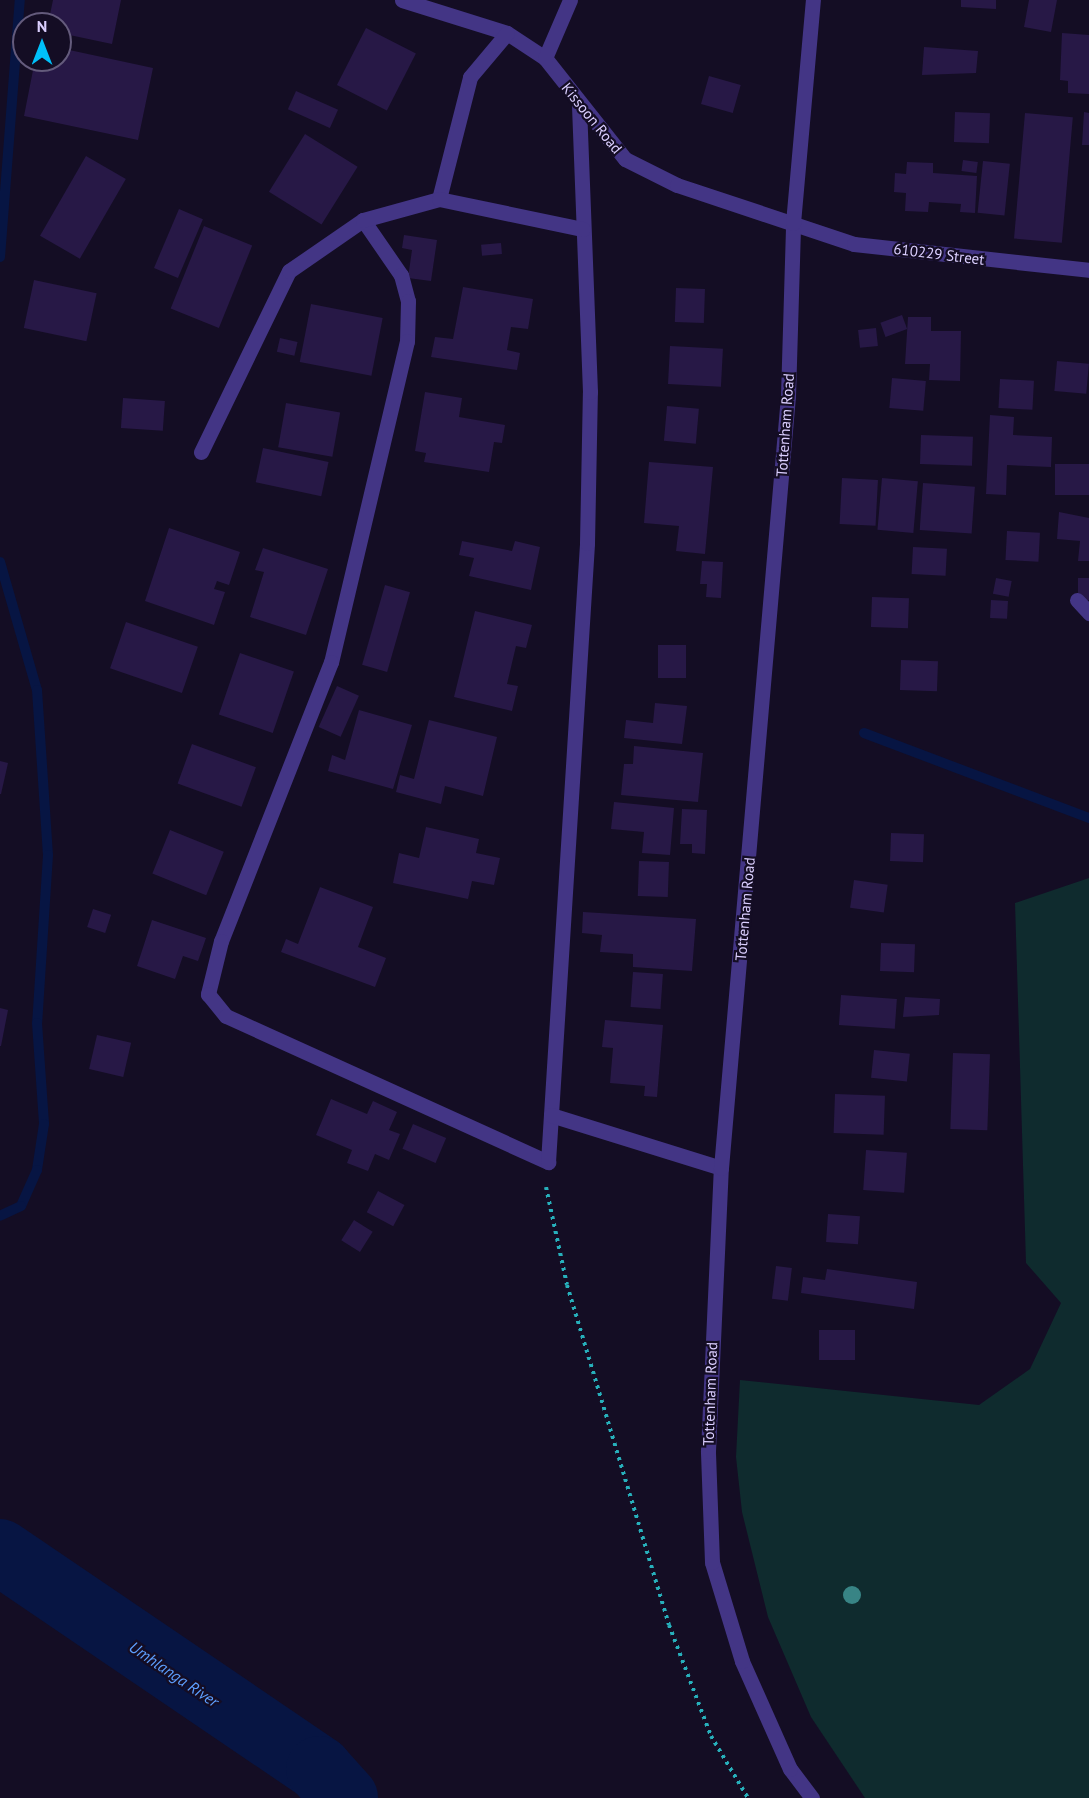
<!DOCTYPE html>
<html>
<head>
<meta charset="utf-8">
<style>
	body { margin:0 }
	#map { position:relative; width:1089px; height:1798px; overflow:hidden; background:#140d24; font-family:"PT Sans",sans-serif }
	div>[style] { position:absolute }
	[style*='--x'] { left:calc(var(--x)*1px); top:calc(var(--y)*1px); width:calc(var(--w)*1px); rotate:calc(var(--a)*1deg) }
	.green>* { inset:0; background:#0f2b2e }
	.stream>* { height:10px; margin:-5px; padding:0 5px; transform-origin:5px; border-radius:5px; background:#071543 }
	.river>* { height:66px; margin:-33px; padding:0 33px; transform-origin:33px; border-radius:33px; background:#071543 }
	.building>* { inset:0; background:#271846; transform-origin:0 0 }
	.path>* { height:4px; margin-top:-2px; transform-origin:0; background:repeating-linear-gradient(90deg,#27b0bb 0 3px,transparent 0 7.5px) }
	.minor>* { height:15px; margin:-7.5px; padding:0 7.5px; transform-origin:7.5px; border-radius:7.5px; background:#433585 }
	.trees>* { width:18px; height:18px; margin:-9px; border-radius:50%; background:#388485 }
	span { translate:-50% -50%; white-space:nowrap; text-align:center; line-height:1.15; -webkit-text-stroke:4.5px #140d24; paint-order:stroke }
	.street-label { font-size:15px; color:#dbcfff }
	.water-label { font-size:16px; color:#5d9fff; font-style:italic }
	.north { position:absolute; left:12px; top:12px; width:60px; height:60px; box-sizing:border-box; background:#140d24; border:2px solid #645b7c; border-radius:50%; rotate:0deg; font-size:16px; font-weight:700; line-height:24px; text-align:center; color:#dbcfff }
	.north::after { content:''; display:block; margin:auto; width:21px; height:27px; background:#00c0fa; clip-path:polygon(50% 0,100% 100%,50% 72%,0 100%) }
</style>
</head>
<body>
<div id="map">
	<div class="green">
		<div style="clip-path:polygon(1089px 878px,1089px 1798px,865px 1798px,811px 1717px,768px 1617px,742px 1512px,736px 1457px,740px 1380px,979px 1405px,1030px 1369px,1061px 1303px,1026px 1263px,1015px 903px)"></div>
	</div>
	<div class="stream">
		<div style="--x:0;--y:257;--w:258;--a:-85.6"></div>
		<div style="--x:0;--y:562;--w:133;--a:73.9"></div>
		<div style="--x:37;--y:690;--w:165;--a:86.2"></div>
		<div style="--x:48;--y:855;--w:168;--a:93.7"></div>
		<div style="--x:37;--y:1023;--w:101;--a:86"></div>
		<div style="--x:44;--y:1124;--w:47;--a:98.7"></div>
		<div style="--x:37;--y:1170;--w:39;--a:114"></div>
		<div style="--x:21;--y:1206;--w:23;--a:155"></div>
		<div style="--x:864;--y:733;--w:241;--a:20.7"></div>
	</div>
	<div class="river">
		<div style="--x:0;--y:1552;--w:386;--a:34.2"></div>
		<div style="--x:319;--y:1769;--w:39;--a:48"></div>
	</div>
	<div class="building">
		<div style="clip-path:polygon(53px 0,121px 0,112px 44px,60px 33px,60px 24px,48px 24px)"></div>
		<div style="clip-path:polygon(961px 0,996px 0,996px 9px,961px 7px)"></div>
		<div style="clip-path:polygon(1029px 0,1057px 0,1051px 32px,1024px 27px)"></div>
		<div style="left:366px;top:28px;width:56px;height:64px;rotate:27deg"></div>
		<div style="clip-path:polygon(1062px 33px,1089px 35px,1089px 94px,1068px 93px,1068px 81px,1060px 80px)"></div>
		<div style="clip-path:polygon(924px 47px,978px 51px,976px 73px,922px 75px)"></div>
		<div style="clip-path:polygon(60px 48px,153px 68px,138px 140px,24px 116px,35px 60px,60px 60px)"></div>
		<div style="left:709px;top:76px;width:33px;height:29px;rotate:16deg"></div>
		<div style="left:296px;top:91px;width:46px;height:20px;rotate:24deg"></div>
		<div style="left:955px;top:112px;width:35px;height:30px;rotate:2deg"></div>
		<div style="clip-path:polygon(1084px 112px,1089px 113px,1089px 145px,1082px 145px)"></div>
		<div style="left:1025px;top:113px;width:48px;height:126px;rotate:5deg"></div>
		<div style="left:305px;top:134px;width:62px;height:68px;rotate:32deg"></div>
		<div style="left:86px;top:156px;width:46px;height:92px;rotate:30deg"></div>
		<div style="left:963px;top:160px;width:15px;height:11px;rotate:8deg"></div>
		<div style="left:983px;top:161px;width:27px;height:52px;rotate:6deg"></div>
		<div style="clip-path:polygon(907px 162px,933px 163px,933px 173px,977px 176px,975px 213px,960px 212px,961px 204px,929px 202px,928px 212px,905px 211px,906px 193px,894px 192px,895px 173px,906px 174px)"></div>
		<div style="left:179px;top:209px;width:26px;height:64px;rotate:23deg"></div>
		<div style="left:204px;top:226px;width:52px;height:89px;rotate:22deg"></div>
		<div style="clip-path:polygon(404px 235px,437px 240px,431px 281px,408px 278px,412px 250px,402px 248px)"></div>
		<div style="left:501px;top:243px;width:11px;height:20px;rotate:85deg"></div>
		<div style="left:34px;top:280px;width:64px;height:49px;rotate:12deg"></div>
		<div style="clip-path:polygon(463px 287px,533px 299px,528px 329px,511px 327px,507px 350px,520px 353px,517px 370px,431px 357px,435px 337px,453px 339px)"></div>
		<div style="left:676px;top:288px;width:29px;height:34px;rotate:2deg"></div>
		<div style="left:311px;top:304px;width:73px;height:59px;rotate:11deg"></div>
		<div style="left:902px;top:315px;width:15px;height:23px;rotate:70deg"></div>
		<div style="clip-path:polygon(908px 317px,931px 317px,931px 331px,961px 331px,960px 381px,929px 380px,930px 364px,905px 364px)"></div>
		<div style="left:876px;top:328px;width:18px;height:18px;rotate:84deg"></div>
		<div style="left:280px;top:338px;width:18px;height:14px;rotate:13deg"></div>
		<div style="left:670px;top:346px;width:53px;height:38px;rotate:3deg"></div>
		<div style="left:1057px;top:361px;width:32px;height:30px;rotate:5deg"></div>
		<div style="left:892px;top:378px;width:34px;height:30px;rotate:5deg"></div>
		<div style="left:1000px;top:379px;width:34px;height:29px;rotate:3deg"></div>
		<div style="clip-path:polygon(425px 392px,462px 398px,459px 417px,505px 425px,502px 443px,494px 442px,489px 472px,424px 462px,426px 453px,415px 451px)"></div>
		<div style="left:123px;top:398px;width:42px;height:30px;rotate:4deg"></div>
		<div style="left:286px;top:403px;width:55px;height:45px;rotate:10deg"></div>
		<div style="left:667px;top:406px;width:32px;height:35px;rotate:5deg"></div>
		<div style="clip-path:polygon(990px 415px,1014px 417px,1013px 435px,1052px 437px,1051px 467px,1007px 465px,1006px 495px,986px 494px)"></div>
		<div style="left:921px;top:435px;width:52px;height:29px;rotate:2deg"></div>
		<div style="left:263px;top:448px;width:67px;height:35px;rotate:12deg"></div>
		<div style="clip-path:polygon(649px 462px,713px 467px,705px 554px,676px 551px,679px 526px,644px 523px)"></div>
		<div style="left:1055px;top:464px;width:34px;height:31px"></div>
		<div style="left:842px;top:478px;width:36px;height:46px;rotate:3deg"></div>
		<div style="left:882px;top:478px;width:36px;height:52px;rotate:5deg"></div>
		<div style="left:923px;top:483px;width:52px;height:47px;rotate:4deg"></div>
		<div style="clip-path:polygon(1059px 512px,1089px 518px,1089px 561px,1078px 561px,1080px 541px,1057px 539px)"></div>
		<div style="clip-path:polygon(169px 528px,240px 552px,229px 585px,217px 581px,214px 589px,225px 592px,214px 625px,145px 601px)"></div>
		<div style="left:1007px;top:531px;width:33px;height:29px;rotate:3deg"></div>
		<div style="clip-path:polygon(462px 541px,512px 551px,515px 541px,540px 547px,531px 590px,469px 576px,474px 558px,459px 555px)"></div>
		<div style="left:913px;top:547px;width:34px;height:27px;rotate:3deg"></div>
		<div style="clip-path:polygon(263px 548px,328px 569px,306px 635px,250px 617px,264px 572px,255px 570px)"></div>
		<div style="clip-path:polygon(702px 561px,723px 562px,721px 598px,706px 597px,707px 584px,700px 584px)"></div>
		<div style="left:996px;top:578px;width:16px;height:16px;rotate:11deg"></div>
		<div style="left:1078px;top:578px;width:11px;height:22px"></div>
		<div style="left:385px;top:585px;width:26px;height:83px;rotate:16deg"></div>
		<div style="left:872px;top:597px;width:37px;height:30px;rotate:2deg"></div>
		<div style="left:991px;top:600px;width:17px;height:18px;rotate:3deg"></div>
		<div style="clip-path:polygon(475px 611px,532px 625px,526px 648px,516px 646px,507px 684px,518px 686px,512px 711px,454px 697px)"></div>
		<div style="left:126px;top:622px;width:76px;height:49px;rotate:19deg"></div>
		<div style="left:658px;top:645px;width:28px;height:33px"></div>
		<div style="left:240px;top:653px;width:57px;height:65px;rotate:19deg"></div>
		<div style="left:901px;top:660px;width:37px;height:30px;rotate:2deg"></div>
		<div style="left:337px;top:686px;width:24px;height:45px;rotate:24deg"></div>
		<div style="clip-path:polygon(655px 703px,687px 706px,682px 744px,624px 738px,626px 720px,653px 723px)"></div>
		<div style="clip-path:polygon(359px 710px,412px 725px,393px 789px,328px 771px,332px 755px,345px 760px)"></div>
		<div style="clip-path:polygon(429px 720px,497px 737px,483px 796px,445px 786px,441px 804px,396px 792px,400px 775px,414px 779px)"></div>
		<div style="left:192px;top:744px;width:68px;height:42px;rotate:20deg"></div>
		<div style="clip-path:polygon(634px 746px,703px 753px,698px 802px,621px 795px,624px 764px,633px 764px)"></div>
		<div style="clip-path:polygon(0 761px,8px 763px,1px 794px,0 794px)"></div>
		<div style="clip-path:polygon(614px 802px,674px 808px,670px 855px,642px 853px,644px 832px,611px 829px)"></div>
		<div style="clip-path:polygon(682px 809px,707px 810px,705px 854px,692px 853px,692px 844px,680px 844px)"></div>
		<div style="clip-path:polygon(426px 827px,479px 839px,476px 853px,500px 858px,494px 885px,472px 881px,468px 899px,393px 883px,399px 853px,419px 858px)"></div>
		<div style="left:170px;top:830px;width:58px;height:47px;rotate:22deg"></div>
		<div style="left:891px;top:833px;width:33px;height:28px;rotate:2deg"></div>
		<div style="left:639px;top:861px;width:30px;height:35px;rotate:2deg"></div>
		<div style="left:854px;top:880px;width:34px;height:28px;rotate:8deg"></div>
		<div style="clip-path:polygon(320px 887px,373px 907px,358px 947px,386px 958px,375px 987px,281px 952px,286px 939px,298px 944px)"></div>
		<div style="left:93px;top:909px;width:19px;height:19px;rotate:18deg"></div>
		<div style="clip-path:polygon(583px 912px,696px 919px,692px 971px,633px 967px,633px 954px,600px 952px,602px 935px,582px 933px)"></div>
		<div style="clip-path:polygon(152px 920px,206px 938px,198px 961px,183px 956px,175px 979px,137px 966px)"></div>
		<div style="left:881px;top:943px;width:34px;height:28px;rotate:2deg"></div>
		<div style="left:633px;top:972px;width:30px;height:35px;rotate:4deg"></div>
		<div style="left:841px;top:995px;width:56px;height:30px;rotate:4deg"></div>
		<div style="clip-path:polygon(905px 997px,940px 999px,939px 1015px,903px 1017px)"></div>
		<div style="clip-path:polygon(0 1008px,8px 1010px,1px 1046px,0 1046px)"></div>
		<div style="clip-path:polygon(605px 1020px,663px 1025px,657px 1097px,644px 1096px,645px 1086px,610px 1083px,613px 1048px,602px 1047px)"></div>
		<div style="left:97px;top:1035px;width:35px;height:35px;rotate:13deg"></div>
		<div style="left:874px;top:1050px;width:36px;height:28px;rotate:6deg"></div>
		<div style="left:953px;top:1053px;width:37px;height:76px;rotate:2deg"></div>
		<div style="left:835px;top:1094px;width:50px;height:39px;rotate:2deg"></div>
		<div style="clip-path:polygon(331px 1099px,367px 1114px,373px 1101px,397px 1112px,389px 1130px,400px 1134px,389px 1160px,375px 1154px,368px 1171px,347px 1163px,352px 1150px,316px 1135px)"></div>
		<div style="left:413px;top:1124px;width:36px;height:27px;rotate:23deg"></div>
		<div style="left:866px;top:1150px;width:41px;height:40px;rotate:4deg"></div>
		<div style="left:378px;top:1191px;width:30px;height:24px;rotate:28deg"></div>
		<div style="left:828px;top:1214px;width:32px;height:28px;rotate:4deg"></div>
		<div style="left:354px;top:1220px;width:22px;height:24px;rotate:32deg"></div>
		<div style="left:776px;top:1266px;width:16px;height:33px;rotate:7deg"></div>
		<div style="clip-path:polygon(827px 1269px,917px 1282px,914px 1309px,801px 1293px,803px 1277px,825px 1280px)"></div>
		<div style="left:819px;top:1330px;width:36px;height:30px"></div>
	</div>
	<div class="path">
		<div style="--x:546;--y:1187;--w:100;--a:77.9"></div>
		<div style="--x:567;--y:1285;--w:355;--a:73.3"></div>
		<div style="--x:669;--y:1625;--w:119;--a:69.3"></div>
		<div style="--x:711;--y:1736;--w:72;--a:59.2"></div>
	</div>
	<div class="minor">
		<div style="--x:402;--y:0;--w:110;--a:17.4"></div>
		<div style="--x:507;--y:33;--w:45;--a:33.3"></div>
		<div style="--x:545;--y:58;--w:129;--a:51.6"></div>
		<div style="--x:625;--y:159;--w:58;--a:26.6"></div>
		<div style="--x:677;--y:185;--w:187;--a:18.4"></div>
		<div style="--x:854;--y:244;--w:236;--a:6.3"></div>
		<div style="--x:545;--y:58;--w:63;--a:-66.7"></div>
		<div style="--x:439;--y:199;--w:126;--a:-75.7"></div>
		<div style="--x:470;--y:77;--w:57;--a:-49.9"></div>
		<div style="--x:363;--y:220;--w:67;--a:55.4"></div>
		<div style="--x:401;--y:275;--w:27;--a:75"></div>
		<div style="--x:408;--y:301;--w:40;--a:91.4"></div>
		<div style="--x:407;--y:341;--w:330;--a:103.3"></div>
		<div style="--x:331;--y:662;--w:300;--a:111.5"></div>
		<div style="--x:221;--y:941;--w:55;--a:103.8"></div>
		<div style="--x:208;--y:994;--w:28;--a:51"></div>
		<div style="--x:226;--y:1016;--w:354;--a:24.4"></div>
		<div style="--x:548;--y:1162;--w:620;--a:-86.39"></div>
		<div style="--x:587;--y:543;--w:151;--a:-88.9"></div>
		<div style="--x:590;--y:392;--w:286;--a:-92.2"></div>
		<div style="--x:201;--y:452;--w:201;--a:-64.1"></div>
		<div style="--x:289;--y:271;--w:90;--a:-34.6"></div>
		<div style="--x:363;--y:220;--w:79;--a:-15.4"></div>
		<div style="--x:439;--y:199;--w:147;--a:11.8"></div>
		<div style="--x:1077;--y:600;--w:18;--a:47"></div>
		<div style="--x:551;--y:1115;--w:178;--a:17.3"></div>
		<div style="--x:812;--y:1798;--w:36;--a:-127"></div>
		<div style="--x:790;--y:1769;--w:118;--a:-114"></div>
		<div style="--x:742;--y:1661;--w:103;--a:-106.9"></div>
		<div style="--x:712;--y:1562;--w:111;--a:-92.1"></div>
		<div style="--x:708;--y:1451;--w:283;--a:-87.4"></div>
		<div style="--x:721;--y:1168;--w:775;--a:-85.04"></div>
		<div style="--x:788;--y:396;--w:173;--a:-88.3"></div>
		<div style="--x:793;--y:223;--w:224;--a:-84.9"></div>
	</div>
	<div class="trees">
		<div style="left:852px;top:1595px"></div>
	</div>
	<div class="street-label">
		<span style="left:592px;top:118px;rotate:51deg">Kissoon Road</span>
		<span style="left:939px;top:254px;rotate:7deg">610229 Street</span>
		<span style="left:785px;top:425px;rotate:-86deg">Tottenham Road</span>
		<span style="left:745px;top:909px;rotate:-85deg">Tottenham Road</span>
		<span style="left:710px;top:1394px;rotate:-88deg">Tottenham Road</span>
	</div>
	<div class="water-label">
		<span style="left:174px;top:1674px;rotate:34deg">Umhlanga River</span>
	</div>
	<div class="north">N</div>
</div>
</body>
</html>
